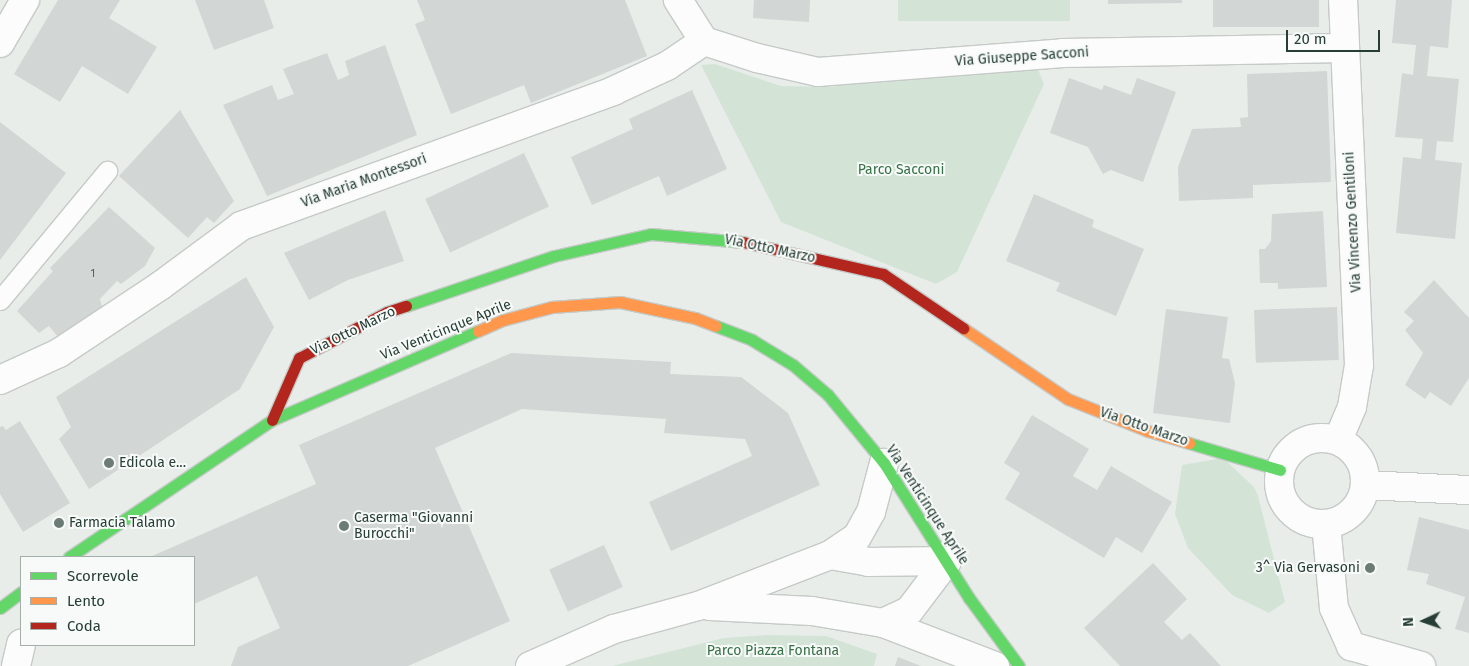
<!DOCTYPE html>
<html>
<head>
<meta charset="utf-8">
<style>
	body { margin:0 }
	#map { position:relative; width:1469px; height:666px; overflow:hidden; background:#e8edea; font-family:"Fira Sans",sans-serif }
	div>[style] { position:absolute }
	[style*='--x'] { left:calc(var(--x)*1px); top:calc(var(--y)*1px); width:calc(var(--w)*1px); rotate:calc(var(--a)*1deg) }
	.green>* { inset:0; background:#d3e4d7; transform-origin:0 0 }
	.building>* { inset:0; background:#d2d6d4; transform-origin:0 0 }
	.roads { filter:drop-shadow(1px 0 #c5cac7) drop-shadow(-1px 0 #c5cac7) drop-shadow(0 1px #c5cac7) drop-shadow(0 -1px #c5cac7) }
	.lane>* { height:19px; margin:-9.5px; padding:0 9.5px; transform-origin:9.5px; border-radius:9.5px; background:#fcfcfc }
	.street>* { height:28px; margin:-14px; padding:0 14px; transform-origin:14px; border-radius:14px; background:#fcfcfc }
	.street>.ring { margin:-14px; padding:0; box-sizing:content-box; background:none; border:28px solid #fcfcfc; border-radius:50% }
	.fast>* { height:11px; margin:-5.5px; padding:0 5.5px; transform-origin:5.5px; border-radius:5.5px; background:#63d668 }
	.slow>* { height:11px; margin:-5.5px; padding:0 5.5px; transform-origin:5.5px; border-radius:5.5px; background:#ff974d }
	.jam>* { height:11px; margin:-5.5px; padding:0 5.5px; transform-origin:5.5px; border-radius:5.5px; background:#b3261e }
	.dots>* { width:14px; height:14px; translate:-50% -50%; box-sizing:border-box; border:2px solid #f7faf8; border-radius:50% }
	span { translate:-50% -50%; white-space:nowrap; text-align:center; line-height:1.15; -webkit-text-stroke:4px #f7faf8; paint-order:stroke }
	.number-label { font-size:11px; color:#52645e }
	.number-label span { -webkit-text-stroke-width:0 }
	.street-label { font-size:14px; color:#273e36 }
	.park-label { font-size:14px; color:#367147 }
	.poi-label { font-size:14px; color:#273e36 }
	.left { translate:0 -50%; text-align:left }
	.right { translate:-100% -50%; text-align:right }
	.legend { position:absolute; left:20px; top:556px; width:175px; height:90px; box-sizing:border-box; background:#f7faf8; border:1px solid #a4afaa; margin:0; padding:6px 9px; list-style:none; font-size:15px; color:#273e36 }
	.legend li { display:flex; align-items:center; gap:10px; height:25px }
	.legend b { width:25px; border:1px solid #a4afaa }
	.north { position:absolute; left:1399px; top:596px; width:50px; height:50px; -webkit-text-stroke:4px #f7faf8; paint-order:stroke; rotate:267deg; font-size:14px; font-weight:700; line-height:20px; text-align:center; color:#273e36 }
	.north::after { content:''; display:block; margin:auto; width:18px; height:22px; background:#273e36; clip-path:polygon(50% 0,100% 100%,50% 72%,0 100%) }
	.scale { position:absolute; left:1286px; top:30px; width:94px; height:22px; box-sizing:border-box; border:2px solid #273e36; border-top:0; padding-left:6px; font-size:15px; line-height:18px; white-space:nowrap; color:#273e36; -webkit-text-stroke:4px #f7faf8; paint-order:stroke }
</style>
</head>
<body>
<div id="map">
	<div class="green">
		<div style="left:898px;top:0;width:172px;height:21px"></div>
		<div style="clip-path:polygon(715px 64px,781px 86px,830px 87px,885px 79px,1038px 69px,1044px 84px,957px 272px,936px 284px,781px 222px,701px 65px)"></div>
		<div style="clip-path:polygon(1223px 458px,1254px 487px,1258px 496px,1285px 602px,1269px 613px,1232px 595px,1188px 548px,1175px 514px,1182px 465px)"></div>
		<div style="clip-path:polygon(767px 635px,826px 636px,877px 654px,874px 666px,612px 666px,724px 638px)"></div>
	</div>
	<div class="building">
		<div style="clip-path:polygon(58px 0,120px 0,109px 18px,157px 47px,128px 94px,82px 66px,60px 102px,14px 74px)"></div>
		<div style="clip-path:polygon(195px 0,264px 0,274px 28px,214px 50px)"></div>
		<div style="clip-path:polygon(417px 0,625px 0,647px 56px,531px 103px,524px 85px,451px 114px,415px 24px,425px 20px)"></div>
		<div style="clip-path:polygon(754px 0,810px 0,809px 22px,753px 18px)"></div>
		<div style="clip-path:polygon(1108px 0,1182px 0,1182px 3px,1108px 4px)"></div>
		<div style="left:1213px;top:0;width:106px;height:27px"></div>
		<div style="clip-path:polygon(1396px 0,1452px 0,1448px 48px,1430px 46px,1427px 76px,1459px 79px,1453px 142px,1437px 141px,1435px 160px,1462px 163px,1455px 239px,1396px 233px,1403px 157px,1421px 159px,1423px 139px,1395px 137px,1402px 73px,1413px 75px,1416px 45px,1392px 43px)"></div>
		<div style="clip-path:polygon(385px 45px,417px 135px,267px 196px,223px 105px,272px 85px,278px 100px,294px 94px,283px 69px,327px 53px,338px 80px,349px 75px,345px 61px)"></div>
		<div style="clip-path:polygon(1327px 71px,1331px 182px,1253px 185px,1253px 198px,1179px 201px,1178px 167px,1192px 129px,1241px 127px,1240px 118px,1248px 117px,1247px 74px)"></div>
		<div style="clip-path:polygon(1069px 78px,1102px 90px,1104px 85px,1131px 95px,1137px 78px,1176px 92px,1143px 182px,1111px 170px,1103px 174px,1088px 147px,1050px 133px)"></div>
		<div style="clip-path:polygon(692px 90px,727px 169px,667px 196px,659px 176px,592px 205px,571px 157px,633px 129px,629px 119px)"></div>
		<div style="clip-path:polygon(180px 110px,234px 201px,214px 223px,207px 217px,188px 238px,119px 176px)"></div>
		<div style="clip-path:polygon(0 122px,66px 173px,0 260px)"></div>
		<div style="left:524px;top:153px;width:59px;height:109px;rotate:65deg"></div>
		<div style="clip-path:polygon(1034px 194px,1094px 220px,1092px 227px,1144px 249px,1116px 316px,1056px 291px,1060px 283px,1006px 261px)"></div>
		<div style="clip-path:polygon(109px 207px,155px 248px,145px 266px,121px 284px,117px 281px,100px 299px,102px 307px,66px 333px,58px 337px,49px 326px,39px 333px,17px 311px,53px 271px,50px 268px)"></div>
		<div style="clip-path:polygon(385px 210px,404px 261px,348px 280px,309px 300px,284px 253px)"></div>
		<div style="clip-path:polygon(1323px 211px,1327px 287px,1278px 289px,1278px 283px,1260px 283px,1259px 249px,1265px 249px,1271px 241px,1272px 214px)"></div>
		<div style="clip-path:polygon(246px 277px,274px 327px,240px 389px,89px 489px,59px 439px,71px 427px,56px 397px)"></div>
		<div style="clip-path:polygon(1434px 280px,1469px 318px,1469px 378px,1451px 406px,1430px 392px,1425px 399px,1405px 385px,1423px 353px,1405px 330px,1414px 321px,1404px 312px)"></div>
		<div style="left:1337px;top:307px;width:53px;height:83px;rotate:88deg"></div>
		<div style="clip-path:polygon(1166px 309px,1228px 317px,1222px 358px,1229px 359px,1235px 383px,1230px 423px,1153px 413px)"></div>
		<div style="clip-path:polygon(511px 353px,671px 362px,670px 374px,741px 377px,788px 413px,820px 485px,671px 551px,649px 502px,752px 456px,745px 439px,664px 433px,666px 419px,522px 409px,435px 448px,510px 621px,408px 666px,231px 666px,238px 647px,280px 628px,257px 576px,194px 604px,194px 557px,150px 557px,316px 484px,299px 445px)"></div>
		<div style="clip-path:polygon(1032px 415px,1089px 449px,1073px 476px,1097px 490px,1111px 466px,1172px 502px,1142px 553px,1116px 537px,1104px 558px,1005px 499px,1020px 473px,1004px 463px)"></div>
		<div style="clip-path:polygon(20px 421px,70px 503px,23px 532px,0 494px,0 427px,3px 426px,6px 430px)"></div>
		<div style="clip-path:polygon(1419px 517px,1469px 530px,1469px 633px,1455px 629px,1465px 597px,1426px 584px,1429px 574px,1407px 570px)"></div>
		<div style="left:604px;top:545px;width:46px;height:60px;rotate:66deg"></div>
		<div style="clip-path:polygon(1153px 563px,1187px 599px,1164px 622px,1182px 640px,1190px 633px,1221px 666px,1120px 666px,1084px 628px)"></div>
		<div style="clip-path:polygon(898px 657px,921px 666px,895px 666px)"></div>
	</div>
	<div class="roads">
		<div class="lane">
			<div style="--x:0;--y:300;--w:168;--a:-50.3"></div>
		</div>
		<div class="street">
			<div style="--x:704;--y:41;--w:56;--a:17.8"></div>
			<div style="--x:757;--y:58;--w:63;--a:12.9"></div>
			<div style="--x:818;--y:72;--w:246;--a:-4.4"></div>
			<div style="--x:1063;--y:53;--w:282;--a:-1"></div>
			<div style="--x:0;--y:43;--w:50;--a:-59.8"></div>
			<div style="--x:0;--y:380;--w:65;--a:-24.6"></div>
			<div style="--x:59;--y:353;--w:121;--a:-33.6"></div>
			<div style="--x:160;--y:286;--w:101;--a:-36.5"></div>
			<div style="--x:241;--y:226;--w:396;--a:-19.9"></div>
			<div style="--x:613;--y:91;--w:60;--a:-24.8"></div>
			<div style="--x:667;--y:66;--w:45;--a:-34"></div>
			<div style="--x:704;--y:41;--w:49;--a:-122.4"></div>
			<div class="ring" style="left:1279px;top:438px;width:58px;height:58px"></div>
			<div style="--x:1338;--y:440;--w:36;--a:-67"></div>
			<div style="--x:1352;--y:407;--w:43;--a:-80.5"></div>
			<div style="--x:1359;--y:365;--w:365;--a:-92.5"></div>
			<div style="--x:1365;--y:485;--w:104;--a:2.8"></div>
			<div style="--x:1326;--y:524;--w:84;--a:84.6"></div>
			<div style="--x:1334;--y:608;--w:42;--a:65.9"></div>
			<div style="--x:1351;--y:646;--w:73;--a:15.9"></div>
			<div style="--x:830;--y:555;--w:39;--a:10"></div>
			<div style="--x:868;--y:562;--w:79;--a:-0.7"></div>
			<div style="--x:710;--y:606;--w:102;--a:2.8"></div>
			<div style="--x:812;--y:611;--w:72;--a:9.6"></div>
			<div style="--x:883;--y:623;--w:120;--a:21"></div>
			<div style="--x:883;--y:623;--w:29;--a:-25"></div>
			<div style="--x:909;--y:611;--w:63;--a:-52.8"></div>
			<div style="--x:16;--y:666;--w:23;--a:-77"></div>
			<div style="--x:530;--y:666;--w:92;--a:-23.8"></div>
			<div style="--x:614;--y:629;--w:87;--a:-15.3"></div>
			<div style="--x:698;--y:606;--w:142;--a:-21.1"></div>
			<div style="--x:830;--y:555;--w:32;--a:-34"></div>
			<div style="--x:857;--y:537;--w:29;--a:-61"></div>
			<div style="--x:871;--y:512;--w:51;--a:-75.1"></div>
		</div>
		<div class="fast">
			<div style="--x:406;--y:306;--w:156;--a:-18.7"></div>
			<div style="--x:554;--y:256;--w:99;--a:-12.8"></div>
			<div style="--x:651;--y:234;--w:92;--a:5"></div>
			<div style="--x:716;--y:326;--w:39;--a:21"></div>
			<div style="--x:752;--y:340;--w:48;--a:31.4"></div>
			<div style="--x:793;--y:365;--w:46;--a:40.6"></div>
			<div style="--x:828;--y:395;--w:88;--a:50.5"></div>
			<div style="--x:884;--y:463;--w:160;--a:57.8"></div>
			<div style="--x:969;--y:598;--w:84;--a:53.7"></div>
			<div style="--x:1189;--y:443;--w:95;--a:16.5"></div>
			<div style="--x:69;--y:557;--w:245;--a:-34"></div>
			<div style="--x:272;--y:420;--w:224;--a:-23.4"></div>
			<div style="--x:0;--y:608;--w:26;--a:-37"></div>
		</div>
		<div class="slow">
			<div style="--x:963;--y:328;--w:127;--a:34.1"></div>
			<div style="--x:1068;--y:399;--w:86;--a:21.8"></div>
			<div style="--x:1148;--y:431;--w:43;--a:16.3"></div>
			<div style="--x:478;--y:331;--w:27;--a:-24"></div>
			<div style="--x:503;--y:320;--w:51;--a:-14.9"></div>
			<div style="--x:552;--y:307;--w:68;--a:-4.2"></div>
			<div style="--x:620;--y:302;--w:77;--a:12"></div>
			<div style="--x:695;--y:318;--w:22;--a:21"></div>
		</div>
		<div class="jam">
			<div style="--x:743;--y:242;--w:144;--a:12.9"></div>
			<div style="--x:883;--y:274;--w:97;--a:34"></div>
			<div style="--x:272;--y:420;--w:68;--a:-66.5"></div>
			<div style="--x:299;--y:358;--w:99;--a:-27.6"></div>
			<div style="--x:387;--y:312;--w:20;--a:-18"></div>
		</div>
	</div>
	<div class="dots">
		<div style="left:109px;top:463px;background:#6b7b75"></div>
		<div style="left:59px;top:523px;background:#6b7b75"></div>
		<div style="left:344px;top:526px;background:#6b7b75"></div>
		<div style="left:1370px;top:568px;background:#6b7b75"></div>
	</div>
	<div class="number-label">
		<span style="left:93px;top:274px">1</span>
	</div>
	<div class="street-label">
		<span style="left:1022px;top:57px;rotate:-4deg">Via Giuseppe Sacconi</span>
		<span style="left:364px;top:181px;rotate:-20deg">Via Maria Montessori</span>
		<span style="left:1353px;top:222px;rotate:-93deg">Via Vincenzo Gentiloni</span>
		<span style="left:770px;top:249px;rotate:12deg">Via Otto Marzo</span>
		<span style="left:446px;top:330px;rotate:-22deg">Via Venticinque Aprile</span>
		<span style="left:353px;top:331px;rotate:-26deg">Via Otto Marzo</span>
		<span style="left:1144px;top:427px;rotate:19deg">Via Otto Marzo</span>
		<span style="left:927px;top:505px;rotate:57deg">Via Venticinque Aprile</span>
	</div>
	<div class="park-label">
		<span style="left:901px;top:170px">Parco Sacconi</span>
		<span style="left:773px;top:651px">Parco Piazza Fontana</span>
	</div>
	<div class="poi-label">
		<span class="left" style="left:119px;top:463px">Edicola e...</span>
		<span class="left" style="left:354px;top:526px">Caserma "Giovanni<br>Burocchi"</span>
		<span class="left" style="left:69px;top:523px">Farmacia Talamo</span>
		<span class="right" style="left:1360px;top:568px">3^ Via Gervasoni</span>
	</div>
	<ul class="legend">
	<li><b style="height:6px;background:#63d668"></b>Scorrevole</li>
	<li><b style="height:6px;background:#ff974d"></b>Lento</li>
	<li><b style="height:6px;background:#b3261e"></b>Coda</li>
	</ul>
	<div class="north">N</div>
	<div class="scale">20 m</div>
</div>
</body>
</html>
